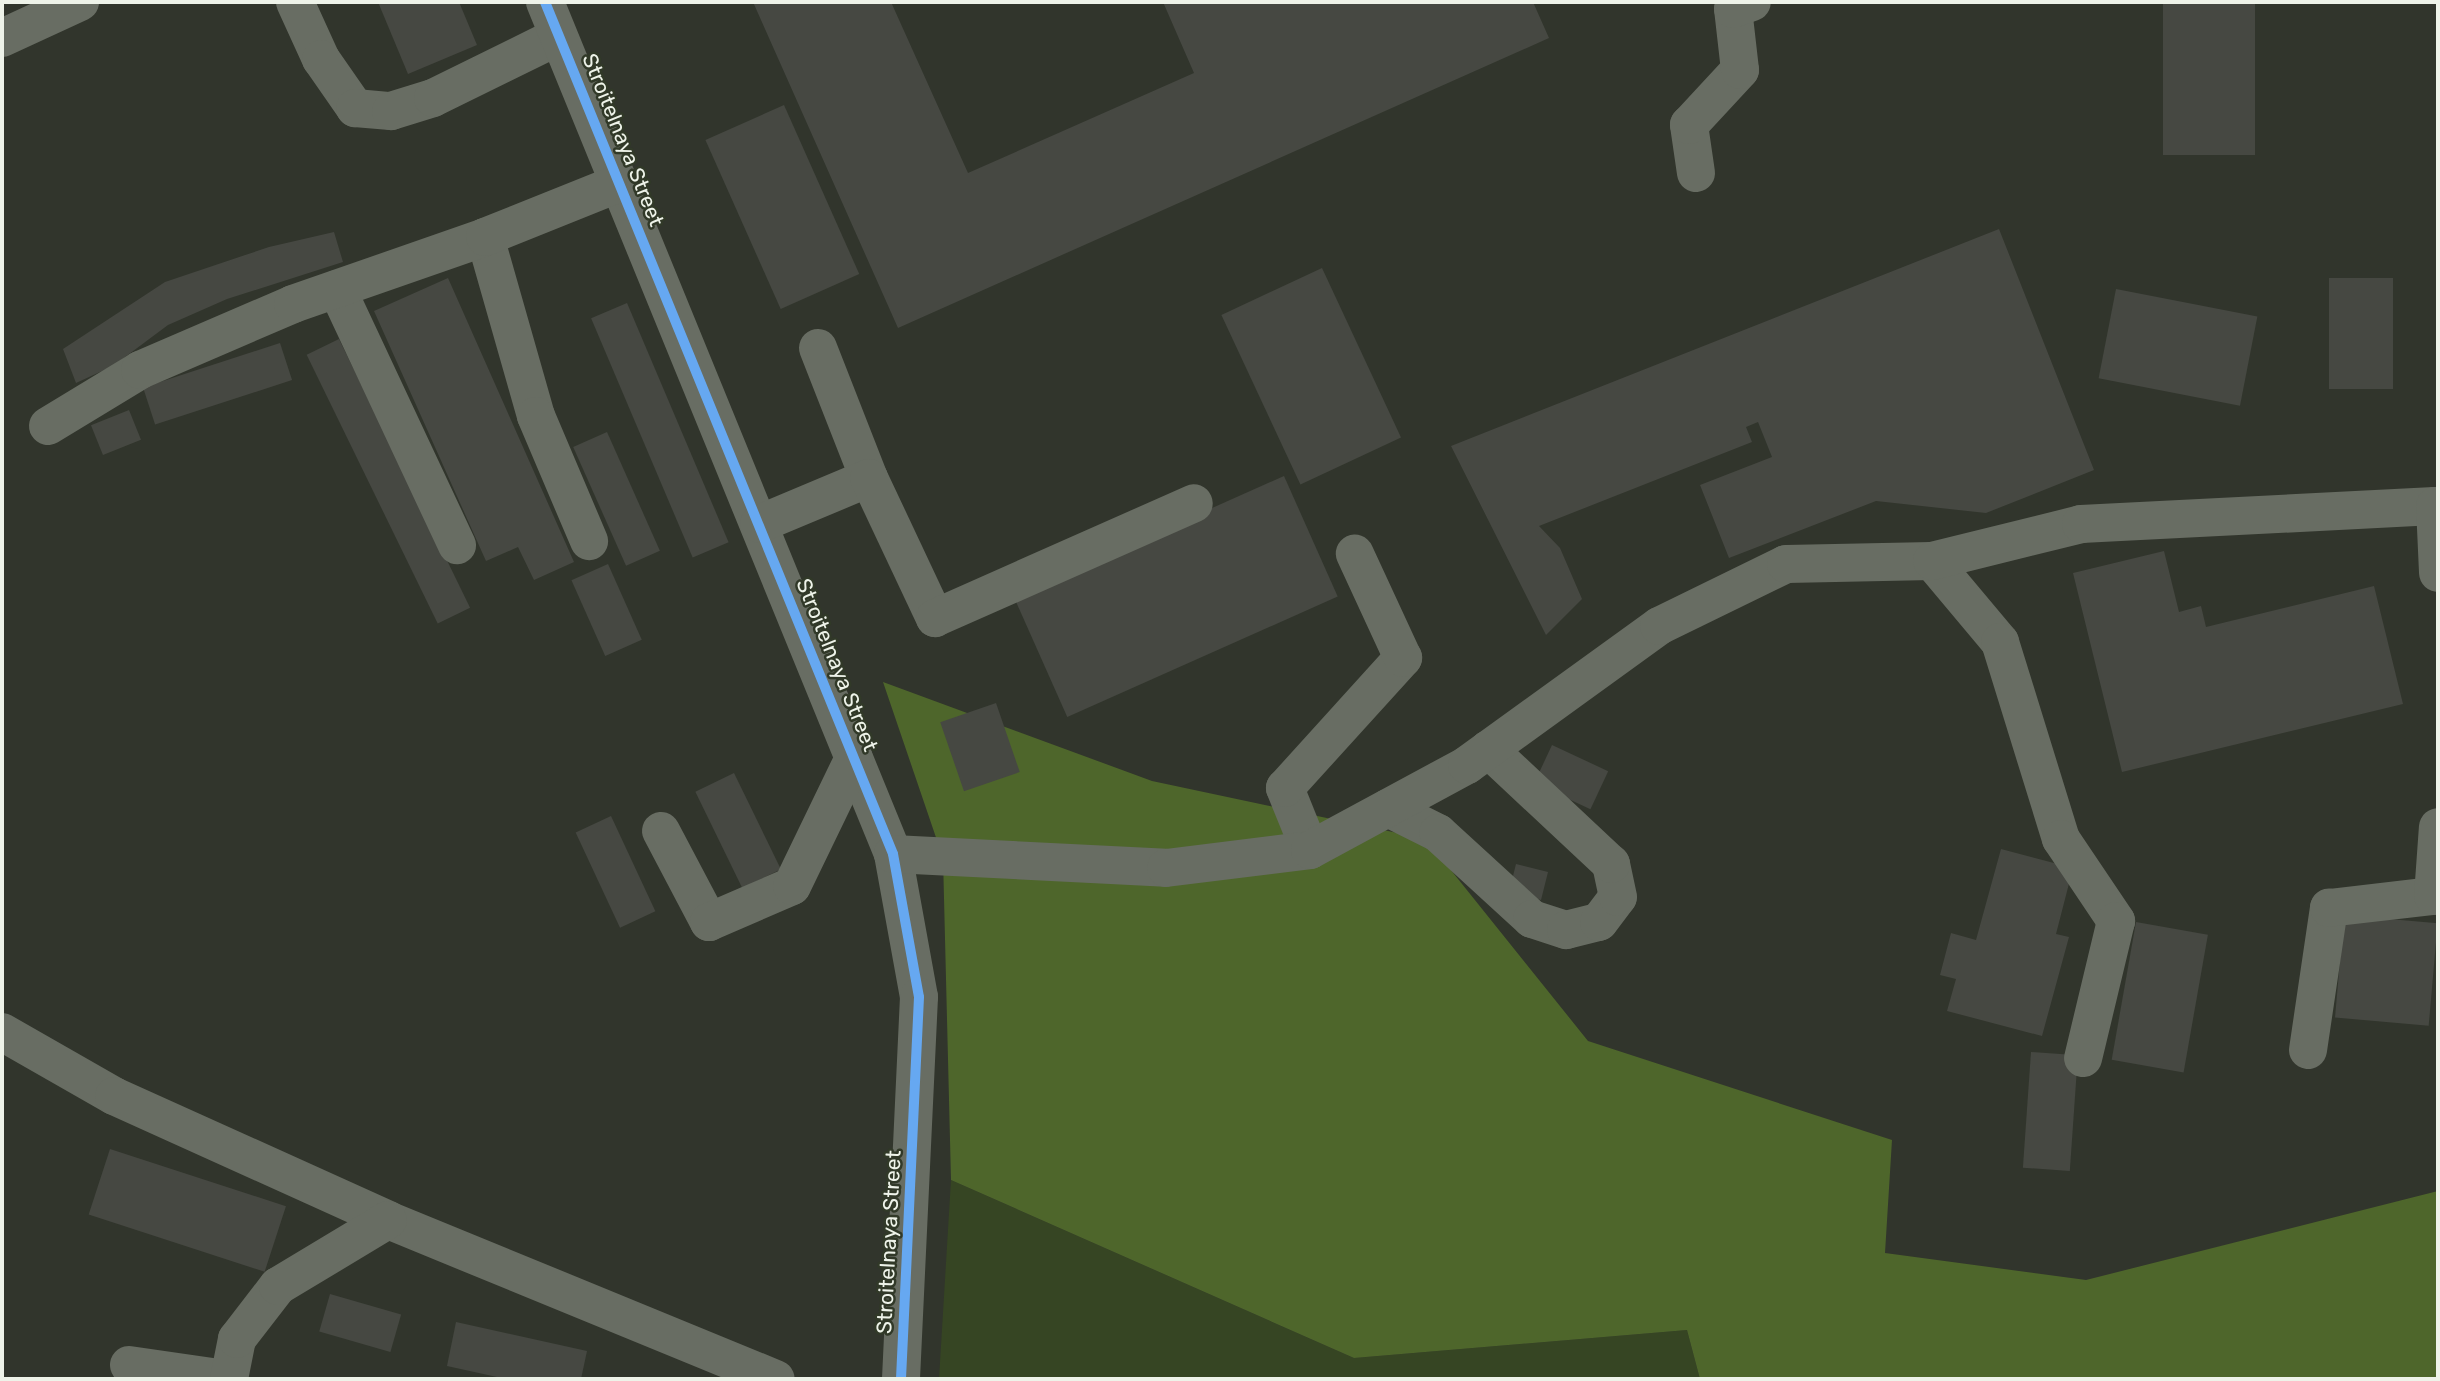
<!DOCTYPE html>
<html>
<head>
<meta charset="utf-8">
<style>
	body { margin:0 }
	#map { position:relative; width:2440px; height:1381px; overflow:hidden; background:#31352c; font-family:Rubik,sans-serif }
	div>[style] { position:absolute }
	[style*='--x'] { left:calc(var(--x)*1px); top:calc(var(--y)*1px); width:calc(var(--w)*1px); rotate:calc(var(--a)*1deg) }
	.green>* { inset:0; background:#364523 }
	.forest>* { inset:0; background:#4e662b }
	.building>* { inset:0; background:#464842; transform-origin:0 0 }
	.minor>* { height:38px; margin:-19px; padding:0 19px; transform-origin:19px; border-radius:19px; background:#686d63 }
	.cycleway>* { height:10px; margin:-5px; padding:0 5px; transform-origin:5px; border-radius:5px; background:#66a8f1 }
	span { translate:-50% -50%; white-space:nowrap; text-align:center; line-height:1.15; -webkit-text-stroke:5px #313928; paint-order:stroke }
	.street-label { font-size:21px; color:#eef3e9 }
	.frame { position:absolute; inset:0; border:4px solid #eef3e9; pointer-events:none }
</style>
</head>
<body>
<div id="map">
	<div class="green">
		<div style="clip-path:polygon(951px 1180px,1354px 1358px,1687px 1330px,1700px 1379px,939px 1379px)"></div>
	</div>
	<div class="forest">
		<div style="clip-path:polygon(883px 682px,1152px 781px,1426px 839px,1588px 1041px,1892px 1140px,1885px 1253px,2086px 1280px,2438px 1191px,2438px 1379px,1700px 1379px,1687px 1330px,1354px 1358px,951px 1180px,943px 858px)"></div>
	</div>
	<div class="building">
		<div style="clip-path:polygon(378px 2px,459px 2px,477px 45px,408px 74px)"></div>
		<div style="clip-path:polygon(753px 2px,891px 2px,968px 173px,1194px 73px,1163px 2px,1533px 2px,1549px 38px,898px 328px)"></div>
		<div style="left:2163px;top:2px;width:92px;height:153px"></div>
		<div style="left:784px;top:105px;width:185px;height:86px;rotate:66deg"></div>
		<div style="clip-path:polygon(1999px 229px,2094px 470px,1986px 513px,1876px 501px,1729px 558px,1700px 485px,1772px 457px,1758px 422px,1746px 427px,1752px 442px,1539px 526px,1560px 548px,1582px 599px,1546px 635px,1451px 446px)"></div>
		<div style="clip-path:polygon(334px 232px,343px 262px,227px 299px,168px 325px,113px 366px,76px 383px,63px 349px,165px 282px,269px 247px)"></div>
		<div style="left:1322px;top:268px;width:187px;height:111px;rotate:65deg"></div>
		<div style="clip-path:polygon(448px 278px,574px 562px,534px 580px,518px 547px,486px 561px,374px 311px)"></div>
		<div style="left:2329px;top:278px;width:64px;height:111px"></div>
		<div style="left:2116px;top:289px;width:144px;height:91px;rotate:11deg"></div>
		<div style="left:627px;top:303px;width:260px;height:39px;rotate:67deg"></div>
		<div style="left:339px;top:339px;width:299px;height:36px;rotate:64deg"></div>
		<div style="left:280px;top:343px;width:39px;height:144px;rotate:72deg"></div>
		<div style="left:129px;top:410px;width:32px;height:41px;rotate:68deg"></div>
		<div style="left:607px;top:432px;width:130px;height:37px;rotate:66deg"></div>
		<div style="left:1284px;top:476px;width:132px;height:296px;rotate:66deg"></div>
		<div style="clip-path:polygon(2164px 551px,2179px 612px,2201px 606px,2206px 627px,2374px 586px,2403px 704px,2122px 772px,2073px 573px)"></div>
		<div style="left:608px;top:564px;width:83px;height:40px;rotate:66deg"></div>
		<div style="left:996px;top:703px;width:73px;height:59px;rotate:71deg"></div>
		<div style="left:1552px;top:745px;width:62px;height:42px;rotate:25deg"></div>
		<div style="left:734px;top:773px;width:107px;height:43px;rotate:64deg"></div>
		<div style="left:611px;top:816px;width:105px;height:39px;rotate:65deg"></div>
		<div style="clip-path:polygon(2001px 849px,2073px 868px,2056px 934px,2069px 937px,2042px 1036px,1947px 1011px,1956px 979px,1940px 975px,1951px 933px,1976px 940px)"></div>
		<div style="left:1516px;top:864px;width:33px;height:29px;rotate:14deg"></div>
		<div style="left:2344px;top:915px;width:94px;height:103px;rotate:5deg"></div>
		<div style="left:2136px;top:922px;width:73px;height:140px;rotate:10deg"></div>
		<div style="left:2031px;top:1052px;width:47px;height:116px;rotate:4deg"></div>
		<div style="left:110px;top:1149px;width:185px;height:69px;rotate:18deg"></div>
		<div style="left:330px;top:1294px;width:74px;height:39px;rotate:16deg"></div>
		<div style="clip-path:polygon(456px 1322px,587px 1351px,581px 1379px,506px 1379px,447px 1366px)"></div>
	</div>
	<div class="minor">
		<div style="--x:295;--y:2;--w:63;--a:65.5"></div>
		<div style="--x:321;--y:59;--w:60;--a:55.2"></div>
		<div style="--x:355;--y:108;--w:36;--a:5"></div>
		<div style="--x:391;--y:111;--w:44;--a:-17.2"></div>
		<div style="--x:433;--y:98;--w:131;--a:-26.2"></div>
		<div style="--x:545;--y:2;--w:920;--a:67.78"></div>
		<div style="--x:893;--y:854;--w:145;--a:79.7"></div>
		<div style="--x:919;--y:997;--w:382;--a:92.7"></div>
		<div style="--x:2;--y:38;--w:86;--a:-24.8"></div>
		<div style="--x:1696;--y:173;--w:49;--a:-98.3"></div>
		<div style="--x:1689;--y:125;--w:75;--a:-47.2"></div>
		<div style="--x:1740;--y:70;--w:61;--a:-96.5"></div>
		<div style="--x:1733;--y:9;--w:20;--a:-20"></div>
		<div style="--x:485;--y:237;--w:186;--a:74.1"></div>
		<div style="--x:536;--y:416;--w:136;--a:67"></div>
		<div style="--x:337;--y:289;--w:283;--a:64.9"></div>
		<div style="--x:818;--y:348;--w:140;--a:68.6"></div>
		<div style="--x:48;--y:426;--w:108;--a:-31.3"></div>
		<div style="--x:140;--y:370;--w:167;--a:-23.3"></div>
		<div style="--x:293;--y:304;--w:203;--a:-19.2"></div>
		<div style="--x:485;--y:237;--w:144;--a:-21.9"></div>
		<div style="--x:759;--y:524;--w:119;--a:-22.7"></div>
		<div style="--x:869;--y:478;--w:155;--a:64.8"></div>
		<div style="--x:935;--y:618;--w:283;--a:-23.9"></div>
		<div style="--x:1932;--y:561;--w:106;--a:50"></div>
		<div style="--x:2000;--y:642;--w:206;--a:72.8"></div>
		<div style="--x:2061;--y:839;--w:99;--a:56.1"></div>
		<div style="--x:2116;--y:921;--w:141;--a:103.5"></div>
		<div style="--x:1388;--y:808;--w:56;--a:26.6"></div>
		<div style="--x:1438;--y:833;--w:127;--a:42.5"></div>
		<div style="--x:1532;--y:919;--w:36;--a:18"></div>
		<div style="--x:1566;--y:930;--w:34;--a:-14"></div>
		<div style="--x:1599;--y:922;--w:31;--a:-53"></div>
		<div style="--x:1618;--y:897;--w:34;--a:-102"></div>
		<div style="--x:1611;--y:864;--w:168;--a:-136.9"></div>
		<div style="--x:661;--y:831;--w:103;--a:62.2"></div>
		<div style="--x:709;--y:922;--w:90;--a:-23.4"></div>
		<div style="--x:792;--y:886;--w:142;--a:-64.2"></div>
		<div style="--x:1310;--y:850;--w:67;--a:-112"></div>
		<div style="--x:1285;--y:788;--w:176;--a:-47.8"></div>
		<div style="--x:1403;--y:658;--w:115;--a:-114.8"></div>
		<div style="--x:893;--y:854;--w:273;--a:2.9"></div>
		<div style="--x:1166;--y:868;--w:145;--a:-7.1"></div>
		<div style="--x:1310;--y:850;--w:179;--a:-28.4"></div>
		<div style="--x:1467;--y:765;--w:237;--a:-35.9"></div>
		<div style="--x:1659;--y:626;--w:141;--a:-26"></div>
		<div style="--x:1786;--y:564;--w:146;--a:-1.2"></div>
		<div style="--x:1932;--y:561;--w:154;--a:-13.9"></div>
		<div style="--x:2081;--y:524;--w:354;--a:-2.9"></div>
		<div style="--x:2435;--y:506;--w:67;--a:87.4"></div>
		<div style="--x:2;--y:1032;--w:129;--a:29.7"></div>
		<div style="--x:114;--y:1096;--w:301;--a:24.3"></div>
		<div style="--x:388;--y:1220;--w:419;--a:22.3"></div>
		<div style="--x:2308;--y:1050;--w:144;--a:-81.6"></div>
		<div style="--x:2329;--y:908;--w:105;--a:-6.6"></div>
		<div style="--x:2433;--y:896;--w:69;--a:-85.9"></div>
		<div style="--x:129;--y:1365;--w:98;--a:8.2"></div>
		<div style="--x:229;--y:1379;--w:41;--a:-78.7"></div>
		<div style="--x:237;--y:1339;--w:67;--a:-52.3"></div>
		<div style="--x:278;--y:1286;--w:128;--a:-31"></div>
	</div>
	<div class="cycleway">
		<div style="--x:545;--y:2;--w:920;--a:67.78"></div>
		<div style="--x:893;--y:854;--w:145;--a:79.7"></div>
		<div style="--x:919;--y:997;--w:382;--a:92.7"></div>
	</div>
	<div class="street-label">
		<span style="left:623px;top:140px;rotate:68deg">Stroitelnaya Street</span>
		<span style="left:837px;top:665px;rotate:68deg">Stroitelnaya Street</span>
		<span style="left:889px;top:1242px;rotate:-87deg">Stroitelnaya Street</span>
	</div>
	<div class="frame"></div>
</div>
</body>
</html>
